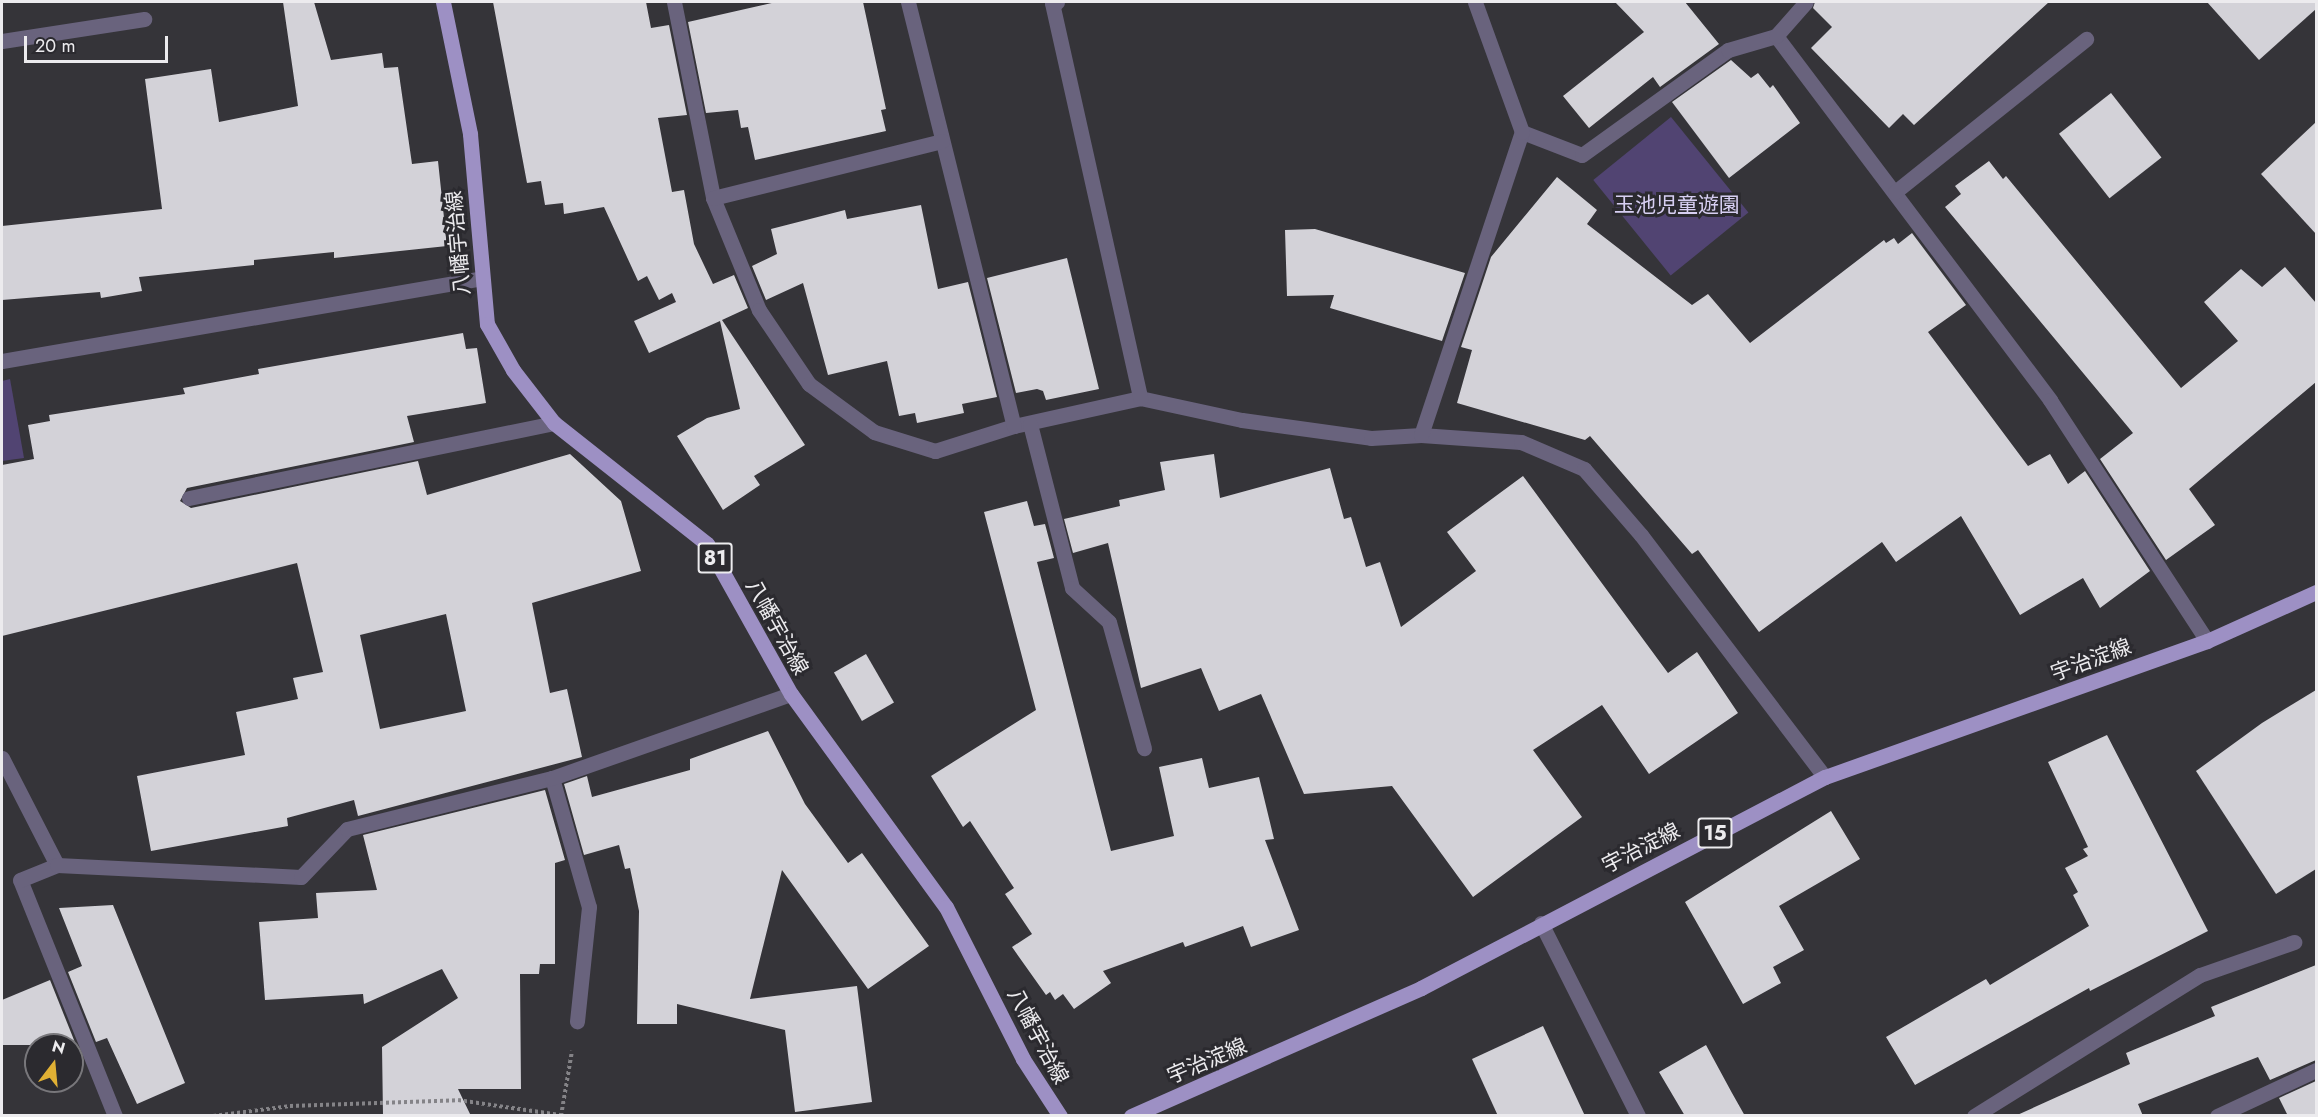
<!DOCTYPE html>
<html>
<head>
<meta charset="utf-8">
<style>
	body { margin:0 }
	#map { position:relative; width:2318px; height:1117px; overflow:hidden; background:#353439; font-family:Jost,"Noto Sans JP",sans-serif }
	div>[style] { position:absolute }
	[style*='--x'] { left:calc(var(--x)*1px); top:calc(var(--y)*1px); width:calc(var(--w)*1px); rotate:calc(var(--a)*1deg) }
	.green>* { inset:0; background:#514472; transform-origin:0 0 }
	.building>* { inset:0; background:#d3d2d8; transform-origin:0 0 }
	.path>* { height:4px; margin-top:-2px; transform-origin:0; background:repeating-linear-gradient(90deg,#848387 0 3px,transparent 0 6px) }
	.minor>* { height:15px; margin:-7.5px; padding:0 7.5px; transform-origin:7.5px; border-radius:7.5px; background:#69637d }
	.primary>* { height:15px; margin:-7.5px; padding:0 7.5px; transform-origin:7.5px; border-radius:7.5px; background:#9d90c4 }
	span { translate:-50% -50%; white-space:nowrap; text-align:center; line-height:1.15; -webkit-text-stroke:6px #2b2a2f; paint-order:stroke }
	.shield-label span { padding:2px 4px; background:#2b2a2f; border:2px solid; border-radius:4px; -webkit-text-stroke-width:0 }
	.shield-label { font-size:20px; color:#ecebee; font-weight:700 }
	.park-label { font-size:21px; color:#d7cff2 }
	.street-label { font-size:21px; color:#ecebee }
	.frame { position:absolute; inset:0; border:3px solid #ecebee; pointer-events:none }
	.north { position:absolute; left:24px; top:1033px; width:60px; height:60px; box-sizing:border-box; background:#2b2a2f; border:2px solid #78777b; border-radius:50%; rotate:16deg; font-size:16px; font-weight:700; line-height:24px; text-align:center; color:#ecebee }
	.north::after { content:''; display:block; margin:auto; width:21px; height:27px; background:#e0b034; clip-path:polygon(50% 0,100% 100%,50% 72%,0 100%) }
	.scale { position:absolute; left:24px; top:36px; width:144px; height:27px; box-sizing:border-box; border:3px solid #ecebee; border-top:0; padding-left:8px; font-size:18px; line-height:21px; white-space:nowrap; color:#ecebee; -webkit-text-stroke:4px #2b2a2f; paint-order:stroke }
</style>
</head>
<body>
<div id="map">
	<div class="green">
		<div style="left:1671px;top:117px;width:123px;height:100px;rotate:51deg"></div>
		<div style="clip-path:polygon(10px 379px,24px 458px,2px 461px,2px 381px)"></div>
	</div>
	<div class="building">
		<div style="clip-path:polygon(283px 2px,314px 2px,331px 60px,382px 53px,384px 68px,398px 67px,412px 164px,438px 161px,447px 246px,334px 258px,334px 252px,254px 260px,254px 265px,139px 277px,142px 291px,101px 298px,100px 292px,2px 300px,2px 226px,162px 209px,145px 79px,211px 69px,219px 122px,298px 106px)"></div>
		<div style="clip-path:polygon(493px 2px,646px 2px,651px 28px,669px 25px,687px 115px,658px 118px,672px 192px,684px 190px,694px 244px,713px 284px,734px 275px,748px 308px,722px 320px,805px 445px,754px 476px,760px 485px,723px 510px,677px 436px,707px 418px,740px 409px,720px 321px,649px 353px,634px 321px,676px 302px,672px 293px,659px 300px,647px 276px,638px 281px,604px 207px,564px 214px,563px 203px,545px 205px,541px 181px,527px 183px)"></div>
		<div style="clip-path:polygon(776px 2px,863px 2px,886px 109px,881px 110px,886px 131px,755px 160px,748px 127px,741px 128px,738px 110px,706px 113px,688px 22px)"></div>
		<div style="clip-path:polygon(1615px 2px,1685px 2px,1719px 44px,1660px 87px,1653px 77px,1589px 128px,1563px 96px,1644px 32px)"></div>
		<div style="clip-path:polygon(1815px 2px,2049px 2px,1914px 125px,1903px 114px,1889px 128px,1811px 48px,1832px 27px,1813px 8px)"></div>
		<div style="clip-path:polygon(2207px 2px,2316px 2px,2316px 9px,2259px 60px)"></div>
		<div style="clip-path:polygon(1731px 60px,1751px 78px,1758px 73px,1770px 88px,1773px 85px,1800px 123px,1729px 178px,1672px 102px)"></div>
		<div style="left:2111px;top:93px;width:82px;height:66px;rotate:52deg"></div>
		<div style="clip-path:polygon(2316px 122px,2316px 234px,2261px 174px)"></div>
		<div style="clip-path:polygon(1989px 161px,2003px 179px,2006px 176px,2181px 388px,2238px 341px,2204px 302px,2241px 269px,2262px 287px,2285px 267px,2316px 303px,2316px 382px,2189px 489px,2215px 525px,2166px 560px,2100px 459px,2133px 433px,1945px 207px,1961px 194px,1955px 186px)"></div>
		<div style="clip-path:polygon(1557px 177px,1597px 210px,1587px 224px,1692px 305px,1708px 294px,1750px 343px,1884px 240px,1886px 243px,1894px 238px,1898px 244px,1912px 233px,1966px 305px,1928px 332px,2028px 466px,2050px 454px,2068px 484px,2085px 471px,2150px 571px,2100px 608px,2083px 578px,2020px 615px,1961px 516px,1896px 562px,1882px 542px,1759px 632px,1698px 550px,1692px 554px,1590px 436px,1585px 440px,1457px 403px,1472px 350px,1461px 347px,1491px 257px)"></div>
		<div style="clip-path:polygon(921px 205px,938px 289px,968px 282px,997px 397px,962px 404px,964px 413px,917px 423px,915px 413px,899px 416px,887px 361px,828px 375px,803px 283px,766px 300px,752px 266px,777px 254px,771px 229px,845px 210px,847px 219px)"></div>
		<div style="clip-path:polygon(1315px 229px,1465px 273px,1442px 341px,1330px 308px,1334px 295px,1287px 296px,1285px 230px)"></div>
		<div style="clip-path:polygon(1067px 258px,1099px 389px,1046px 400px,1043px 391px,1037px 389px,1016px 393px,987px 278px)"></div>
		<div style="clip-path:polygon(evenodd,463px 333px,466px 349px,477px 348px,486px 403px,407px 416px,414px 442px,187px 488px,180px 501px,191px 508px,418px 461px,427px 495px,570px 454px,621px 501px,641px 571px,532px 603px,550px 693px,567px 689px,582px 757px,358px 816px,354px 800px,287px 818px,288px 826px,151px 851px,137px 776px,245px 755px,236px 712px,298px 699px,293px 678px,323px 672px,297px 563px,2px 636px,2px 465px,34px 459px,28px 425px,50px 421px,49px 415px,185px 394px,183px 388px,259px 374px,258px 369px,463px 333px,446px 614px,466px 711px,380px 729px,360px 635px,446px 614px)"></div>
		<div style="clip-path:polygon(1214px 454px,1220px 498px,1330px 468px,1344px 519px,1351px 517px,1366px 567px,1380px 562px,1401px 627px,1476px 571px,1447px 532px,1523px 476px,1668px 673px,1697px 652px,1738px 713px,1649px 774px,1602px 705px,1533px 750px,1582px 817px,1473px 897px,1392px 786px,1304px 794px,1261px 694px,1219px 711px,1201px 668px,1141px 688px,1108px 543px,1073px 553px,1064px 519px,1120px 506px,1119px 500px,1165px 490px,1160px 462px)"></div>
		<div style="clip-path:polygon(1027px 501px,1034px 526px,1045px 524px,1054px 558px,1037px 562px,1111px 851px,1174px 836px,1159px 767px,1202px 758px,1209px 788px,1259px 777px,1274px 839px,1265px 840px,1299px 930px,1251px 947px,1243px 926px,1185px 947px,1183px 942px,1103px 971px,1111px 983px,1074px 1009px,1063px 994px,1055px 1000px,1050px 992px,1046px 995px,1012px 947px,1032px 934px,1005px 894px,1014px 888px,970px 821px,963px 827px,931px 776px,1036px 710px,984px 512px)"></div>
		<div style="left:866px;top:654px;width:56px;height:37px;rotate:60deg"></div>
		<div style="clip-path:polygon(2316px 690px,2316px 869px,2276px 894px,2196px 771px,2262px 723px)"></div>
		<div style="clip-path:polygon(768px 731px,805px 804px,848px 863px,862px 853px,929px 946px,868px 989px,782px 870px,750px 999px,857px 986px,872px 1102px,795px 1112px,785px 1030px,677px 1004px,677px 1024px,637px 1024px,639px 911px,630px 868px,625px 869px,619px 845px,584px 855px,564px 784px,587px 776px,592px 797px,690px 770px,690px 759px)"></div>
		<div style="clip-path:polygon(2107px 735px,2208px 931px,2090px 991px,2089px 988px,1915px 1085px,1886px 1037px,1986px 979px,1990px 985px,2089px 926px,2073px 895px,2078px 892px,2065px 868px,2088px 856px,2083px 849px,2088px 847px,2048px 762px)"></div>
		<div style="clip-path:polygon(545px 790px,565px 860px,555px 863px,555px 964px,540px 964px,539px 974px,520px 974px,521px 1089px,458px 1089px,471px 1116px,383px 1116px,382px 1047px,458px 998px,442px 969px,364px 1004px,363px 994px,265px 1000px,259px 922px,318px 918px,316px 893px,377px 890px,363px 835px)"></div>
		<div style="clip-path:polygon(1831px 811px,1860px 859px,1779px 906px,1804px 950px,1773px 967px,1781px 983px,1743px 1004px,1685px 902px)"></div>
		<div style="clip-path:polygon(113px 905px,185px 1083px,137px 1104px,107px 1038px,96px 1042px,68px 972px,82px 966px,59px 908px)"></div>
		<div style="clip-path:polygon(2316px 965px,2316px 1060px,2270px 1080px,2258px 1057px,2138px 1104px,2143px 1116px,2015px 1116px,2130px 1064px,2126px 1053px,2215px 1016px,2211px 1007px)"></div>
		<div style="clip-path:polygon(50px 980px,76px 1045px,2px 1045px,2px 1000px)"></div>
		<div style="clip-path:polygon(1543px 1026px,1585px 1116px,1498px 1116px,1472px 1059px)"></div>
		<div style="clip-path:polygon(1706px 1045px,1732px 1093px,1745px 1116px,1685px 1116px,1659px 1072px)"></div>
		<div style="clip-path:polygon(2316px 1081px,2316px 1116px,2288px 1116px,2279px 1098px)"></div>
	</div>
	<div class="path">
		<div style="--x:213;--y:1116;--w:78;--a:-7.4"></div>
		<div style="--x:290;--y:1106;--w:168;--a:-2"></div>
		<div style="--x:458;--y:1100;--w:103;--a:8.4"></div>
		<div style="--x:561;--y:1116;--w:66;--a:-80.4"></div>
	</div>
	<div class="minor">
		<div style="--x:674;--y:2;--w:200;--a:78.7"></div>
		<div style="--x:713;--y:198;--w:121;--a:67.7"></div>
		<div style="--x:759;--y:310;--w:89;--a:56"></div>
		<div style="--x:809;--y:384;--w:81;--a:36.4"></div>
		<div style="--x:874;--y:432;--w:64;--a:17.3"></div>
		<div style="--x:935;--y:451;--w:83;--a:-17.6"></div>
		<div style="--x:1014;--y:426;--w:129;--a:-12.5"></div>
		<div style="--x:1140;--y:398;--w:104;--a:12.2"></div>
		<div style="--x:1242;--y:420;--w:130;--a:7.9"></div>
		<div style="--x:1371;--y:438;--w:50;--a:-3.4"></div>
		<div style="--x:1421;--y:435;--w:100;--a:4"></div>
		<div style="--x:1521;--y:442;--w:69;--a:23.2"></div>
		<div style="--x:1584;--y:469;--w:87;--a:49.2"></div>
		<div style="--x:1641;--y:535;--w:304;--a:52.8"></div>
		<div style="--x:908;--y:2;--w:437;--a:76"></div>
		<div style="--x:1057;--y:2;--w:5;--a:169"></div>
		<div style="--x:1052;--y:3;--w:405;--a:77.4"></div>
		<div style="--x:1776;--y:36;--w:456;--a:53"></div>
		<div style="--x:2050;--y:400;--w:288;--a:56.9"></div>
		<div style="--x:2;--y:41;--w:144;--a:-8.8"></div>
		<div style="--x:1522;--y:132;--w:64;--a:21"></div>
		<div style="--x:1582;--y:155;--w:180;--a:-35.7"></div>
		<div style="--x:1728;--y:50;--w:50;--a:-16.3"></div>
		<div style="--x:1776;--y:36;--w:45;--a:-48.6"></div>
		<div style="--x:1895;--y:192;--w:245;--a:-38.7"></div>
		<div style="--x:713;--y:198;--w:236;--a:-14"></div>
		<div style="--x:2;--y:361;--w:486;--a:-9.8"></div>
		<div style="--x:1030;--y:424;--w:169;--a:75.6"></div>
		<div style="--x:1072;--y:588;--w:50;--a:42.6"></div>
		<div style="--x:1109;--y:622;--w:131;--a:74.5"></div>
		<div style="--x:1421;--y:435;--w:319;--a:-71.6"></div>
		<div style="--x:1522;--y:132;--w:138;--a:-109.9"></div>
		<div style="--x:189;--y:498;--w:373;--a:-11.6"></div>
		<div style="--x:2;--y:758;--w:120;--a:62.8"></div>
		<div style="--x:552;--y:778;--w:134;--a:74"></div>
		<div style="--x:589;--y:907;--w:115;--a:96"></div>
		<div style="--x:1541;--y:923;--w:216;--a:63.3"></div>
		<div style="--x:115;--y:1116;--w:254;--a:-111.9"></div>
		<div style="--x:20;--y:880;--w:40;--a:-22"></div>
		<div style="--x:57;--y:865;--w:244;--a:2.8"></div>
		<div style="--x:301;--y:877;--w:66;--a:-46.2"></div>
		<div style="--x:347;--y:829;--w:211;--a:-14"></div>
		<div style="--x:552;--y:778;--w:253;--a:-19.4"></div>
		<div style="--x:1974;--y:1116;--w:266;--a:-32"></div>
		<div style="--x:2200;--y:975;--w:100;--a:-19.3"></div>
		<div style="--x:2217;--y:1116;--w:109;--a:-24.9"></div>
	</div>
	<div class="primary">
		<div style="--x:443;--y:2;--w:135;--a:78.4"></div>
		<div style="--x:470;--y:134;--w:191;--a:84.9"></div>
		<div style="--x:487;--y:324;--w:53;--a:60.5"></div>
		<div style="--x:513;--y:370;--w:67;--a:52.3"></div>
		<div style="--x:554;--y:423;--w:195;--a:38.3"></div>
		<div style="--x:707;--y:544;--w:172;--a:60.8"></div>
		<div style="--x:791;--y:694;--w:263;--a:54"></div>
		<div style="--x:946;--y:907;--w:170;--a:63.1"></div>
		<div style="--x:1023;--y:1059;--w:68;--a:57"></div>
		<div style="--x:1131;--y:1116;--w:317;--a:-23.8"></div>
		<div style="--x:1421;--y:988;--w:456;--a:-27.6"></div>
		<div style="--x:1825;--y:777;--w:405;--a:-19.6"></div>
		<div style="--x:2207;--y:641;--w:120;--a:-24.2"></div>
	</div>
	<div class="shield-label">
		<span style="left:715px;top:558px">81</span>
		<span style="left:1715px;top:833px">15</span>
	</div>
	<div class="park-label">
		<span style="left:1677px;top:205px">玉池児童遊園</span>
	</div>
	<div class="street-label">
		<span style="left:458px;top:243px;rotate:-95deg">八幡宇治線</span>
		<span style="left:777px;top:627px;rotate:61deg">八幡宇治線</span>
		<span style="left:2091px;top:660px;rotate:-20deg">宇治淀線</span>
		<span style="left:1641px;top:848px;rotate:-27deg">宇治淀線</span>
		<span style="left:1038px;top:1036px;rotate:62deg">八幡宇治線</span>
		<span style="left:1207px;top:1061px;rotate:-23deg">宇治淀線</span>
	</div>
	<div class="frame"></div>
	<div class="north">N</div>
	<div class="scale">20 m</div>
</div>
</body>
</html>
